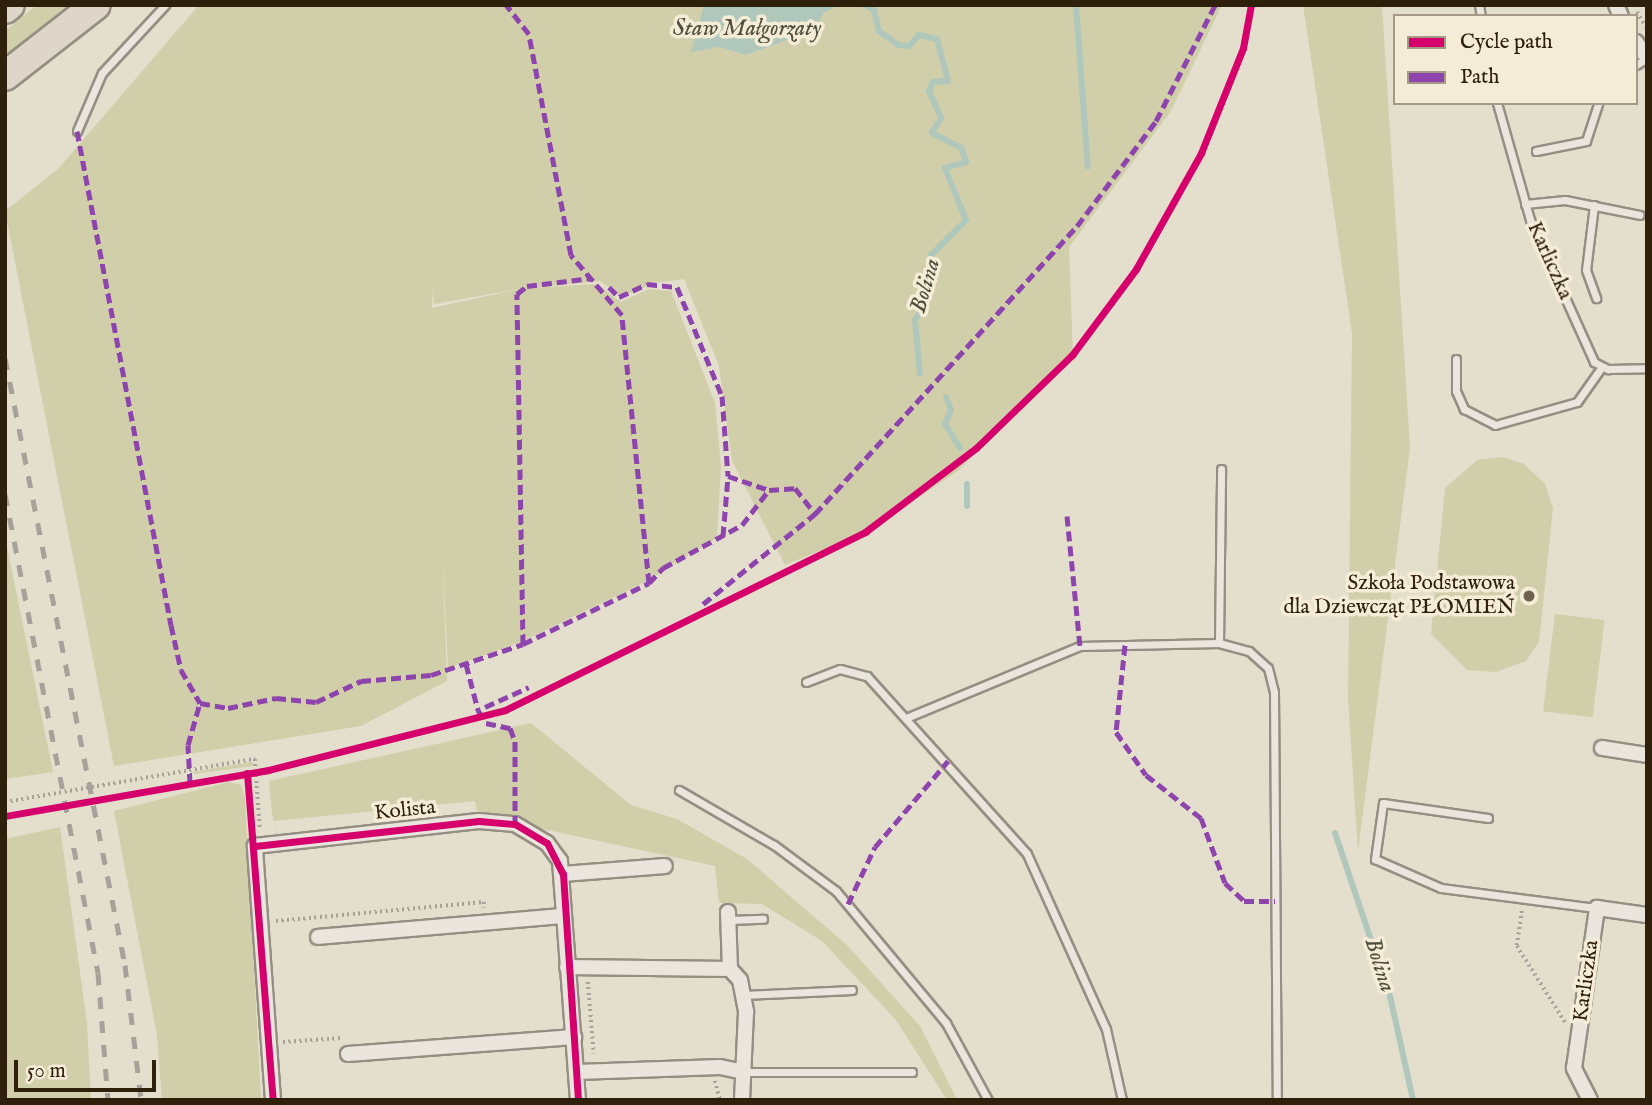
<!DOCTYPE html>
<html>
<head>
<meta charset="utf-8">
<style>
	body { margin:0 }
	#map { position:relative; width:1652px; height:1105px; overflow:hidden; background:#e4decc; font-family:"IM FELL English",serif }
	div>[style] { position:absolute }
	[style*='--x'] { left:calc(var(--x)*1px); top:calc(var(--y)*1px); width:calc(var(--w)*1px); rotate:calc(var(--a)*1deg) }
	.green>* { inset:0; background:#d1ceaa; transform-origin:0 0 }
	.water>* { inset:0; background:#b0c8bb }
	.stream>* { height:6px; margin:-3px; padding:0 3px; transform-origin:3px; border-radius:3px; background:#b0c8bb }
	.path>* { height:3.5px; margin-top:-1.75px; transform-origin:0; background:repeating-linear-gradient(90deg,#a7a299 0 2px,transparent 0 5.5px) }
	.roads { filter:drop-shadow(2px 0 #948f82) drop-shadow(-2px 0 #948f82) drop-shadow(0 2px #948f82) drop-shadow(0 -2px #948f82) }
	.service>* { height:7px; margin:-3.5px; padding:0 3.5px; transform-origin:3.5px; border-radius:3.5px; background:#eae6de }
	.minor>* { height:14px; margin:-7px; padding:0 7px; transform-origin:7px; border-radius:7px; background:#eae6de }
	.motorway>* { height:28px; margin:-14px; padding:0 14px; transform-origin:14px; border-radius:14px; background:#ded6c9 }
	.rail>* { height:5px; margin-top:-2.5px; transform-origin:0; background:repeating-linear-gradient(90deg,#a7a299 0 12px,transparent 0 24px) }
	.quiet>* { height:5px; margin-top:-2.5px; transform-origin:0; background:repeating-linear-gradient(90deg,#8e44ad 0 10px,transparent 0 15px) }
	.cycleway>* { height:7px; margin:-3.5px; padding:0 3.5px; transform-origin:3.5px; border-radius:3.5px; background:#d6006c }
	.dots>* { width:19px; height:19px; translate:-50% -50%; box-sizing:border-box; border:4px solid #f5ecd7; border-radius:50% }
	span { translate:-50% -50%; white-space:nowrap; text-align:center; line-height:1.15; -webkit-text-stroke:7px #f5ecd7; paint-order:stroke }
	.street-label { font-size:21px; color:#2f200c }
	.poi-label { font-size:21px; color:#2f200c }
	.right { translate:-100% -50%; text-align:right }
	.water-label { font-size:23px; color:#4f4f3e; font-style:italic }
	.frame { position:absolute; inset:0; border:7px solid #2f200c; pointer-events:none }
	.legend { position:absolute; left:1393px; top:14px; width:245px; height:91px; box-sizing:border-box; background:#f5ecd7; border:2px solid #a69a86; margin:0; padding:9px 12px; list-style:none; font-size:21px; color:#2f200c }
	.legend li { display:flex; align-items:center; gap:14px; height:35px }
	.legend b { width:35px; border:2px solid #a69a86 }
	.scale { position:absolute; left:14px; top:1060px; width:142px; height:32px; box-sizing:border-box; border:4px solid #2f200c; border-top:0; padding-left:9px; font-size:21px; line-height:24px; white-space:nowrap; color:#2f200c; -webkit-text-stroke:5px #f5ecd7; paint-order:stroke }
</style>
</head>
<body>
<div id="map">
	<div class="green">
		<div style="clip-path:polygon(37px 5px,78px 5px,5px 63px,5px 31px)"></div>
		<div style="clip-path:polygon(evenodd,199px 5px,704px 5px,702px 25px,719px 47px,746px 55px,815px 30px,824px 13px,839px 5px,1222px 5px,1171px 111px,1069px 247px,1073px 355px,959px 470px,873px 529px,785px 565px,732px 461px,719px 366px,684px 279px,654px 283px,622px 297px,600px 281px,527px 288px,597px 284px,621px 302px,649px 289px,671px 291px,715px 403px,721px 466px,717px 538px,647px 581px,521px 642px,448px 668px,442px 542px,447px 681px,361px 726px,114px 766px,5px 211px,58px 169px,199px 5px,433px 285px,434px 304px,524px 288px,432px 308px,433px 285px)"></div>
		<div style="clip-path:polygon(1303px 5px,1382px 5px,1410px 448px,1358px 851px,1348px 699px,1352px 333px)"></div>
		<div style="clip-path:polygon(1503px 457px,1524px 464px,1545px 484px,1553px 508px,1539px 642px,1526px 661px,1496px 672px,1467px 670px,1431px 634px,1445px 488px,1477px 460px)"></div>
		<div style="clip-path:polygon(5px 537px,53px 772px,5px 779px)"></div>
		<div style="left:1555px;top:614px;width:50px;height:98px;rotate:7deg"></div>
		<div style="clip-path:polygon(531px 723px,631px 805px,677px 819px,747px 859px,847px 945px,920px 1026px,957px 1100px,947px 1100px,896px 1020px,822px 941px,762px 904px,719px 903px,715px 866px,478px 815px,475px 801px,274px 821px,277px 836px,272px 814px,269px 781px)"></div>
		<div style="clip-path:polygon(252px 762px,253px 766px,194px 774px,193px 772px)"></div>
		<div style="clip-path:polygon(229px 782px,241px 785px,245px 798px,261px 1100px,162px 1100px,157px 1035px,114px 811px)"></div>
		<div style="clip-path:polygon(60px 827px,87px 1023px,91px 1100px,5px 1100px,5px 839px)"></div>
	</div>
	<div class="water">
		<div style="clip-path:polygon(704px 5px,839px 5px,824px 13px,815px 30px,746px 55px,719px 47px,691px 52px)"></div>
	</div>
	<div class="stream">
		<div style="--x:865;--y:5;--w:10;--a:29"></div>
		<div style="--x:874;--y:10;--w:22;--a:77"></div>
		<div style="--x:879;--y:31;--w:24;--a:36"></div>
		<div style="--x:898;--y:45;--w:11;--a:5"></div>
		<div style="--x:909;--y:46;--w:15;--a:-48"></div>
		<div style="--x:919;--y:35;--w:18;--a:13"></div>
		<div style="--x:937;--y:39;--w:43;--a:75.3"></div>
		<div style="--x:948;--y:81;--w:15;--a:176"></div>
		<div style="--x:933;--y:82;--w:10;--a:114"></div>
		<div style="--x:929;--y:91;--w:30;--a:66"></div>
		<div style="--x:941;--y:118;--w:17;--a:121"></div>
		<div style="--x:932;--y:133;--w:33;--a:27"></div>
		<div style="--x:961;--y:148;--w:15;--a:70"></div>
		<div style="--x:966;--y:162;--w:22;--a:164"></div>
		<div style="--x:945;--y:168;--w:56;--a:68"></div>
		<div style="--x:966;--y:220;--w:49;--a:135"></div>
		<div style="--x:931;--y:255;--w:49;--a:97"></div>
		<div style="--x:925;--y:304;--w:19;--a:122"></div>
		<div style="--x:915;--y:320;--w:54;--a:84.7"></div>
		<div style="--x:1076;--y:5;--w:162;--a:85.8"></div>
		<div style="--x:946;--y:397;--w:14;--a:69"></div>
		<div style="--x:951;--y:410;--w:15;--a:113"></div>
		<div style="--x:945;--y:424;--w:28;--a:58"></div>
		<div style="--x:967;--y:506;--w:22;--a:-90"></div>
		<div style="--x:1335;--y:833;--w:172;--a:71.4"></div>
		<div style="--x:1390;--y:996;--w:107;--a:77.5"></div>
	</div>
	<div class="path">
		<div style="--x:1637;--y:12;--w:19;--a:58"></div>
		<div style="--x:5;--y:802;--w:254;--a:-9.8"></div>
		<div style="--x:255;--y:759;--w:69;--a:85.9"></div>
		<div style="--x:1522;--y:911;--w:35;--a:98"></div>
		<div style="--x:1517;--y:946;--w:90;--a:57.7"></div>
		<div style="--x:276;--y:921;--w:209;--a:-5.2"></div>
		<div style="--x:484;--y:902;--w:6;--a:90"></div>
		<div style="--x:588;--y:982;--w:72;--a:85.2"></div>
		<div style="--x:283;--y:1042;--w:59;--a:-3.9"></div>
		<div style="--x:715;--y:1081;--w:20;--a:75"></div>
	</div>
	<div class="roads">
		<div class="service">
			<div style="--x:1479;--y:5;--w:11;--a:80"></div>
			<div style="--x:1636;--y:65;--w:13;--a:-32"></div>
			<div style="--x:1497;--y:103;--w:122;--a:74.2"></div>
			<div style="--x:1530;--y:220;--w:156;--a:65.7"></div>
			<div style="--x:1594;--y:362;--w:16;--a:27"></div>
			<div style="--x:1608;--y:369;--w:39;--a:-1"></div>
			<div style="--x:77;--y:131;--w:63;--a:-66.7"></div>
			<div style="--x:102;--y:73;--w:93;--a:-47.2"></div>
			<div style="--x:1536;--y:151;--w:51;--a:-11.3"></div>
			<div style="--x:1586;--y:141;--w:40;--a:-72"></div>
			<div style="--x:1525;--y:204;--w:40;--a:-5.7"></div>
			<div style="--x:1565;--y:200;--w:76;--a:11.3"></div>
			<div style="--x:1594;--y:205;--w:65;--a:97"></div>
			<div style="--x:1586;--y:270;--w:30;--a:70"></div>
			<div style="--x:1456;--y:359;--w:32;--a:90"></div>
			<div style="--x:1456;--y:391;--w:20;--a:66"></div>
			<div style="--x:1464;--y:409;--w:35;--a:27"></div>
			<div style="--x:1495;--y:425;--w:85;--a:-15.7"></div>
			<div style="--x:1577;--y:402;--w:42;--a:-54.8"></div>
			<div style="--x:1219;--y:643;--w:174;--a:-89.3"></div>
			<div style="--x:806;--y:682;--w:36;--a:-21"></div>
			<div style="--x:840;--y:669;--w:28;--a:15"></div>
			<div style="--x:867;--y:676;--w:239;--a:48"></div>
			<div style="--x:1027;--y:854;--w:192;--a:65.7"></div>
			<div style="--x:1106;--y:1029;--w:73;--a:77.3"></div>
			<div style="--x:906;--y:718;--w:188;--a:-22.5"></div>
			<div style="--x:1080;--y:646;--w:139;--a:-1.2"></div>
			<div style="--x:1219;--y:643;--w:31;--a:15"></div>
			<div style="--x:1249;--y:651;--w:25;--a:42"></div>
			<div style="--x:1268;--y:668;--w:25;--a:76"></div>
			<div style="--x:1274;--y:692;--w:408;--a:89.6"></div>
			<div style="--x:679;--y:790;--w:110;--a:30.1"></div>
			<div style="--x:774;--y:845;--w:77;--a:36.6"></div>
			<div style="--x:836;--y:891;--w:172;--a:50.2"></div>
			<div style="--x:946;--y:1023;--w:88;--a:61.4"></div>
			<div style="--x:1488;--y:818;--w:106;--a:-171.9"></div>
			<div style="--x:1383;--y:803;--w:57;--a:98.1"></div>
			<div style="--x:1375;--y:859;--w:72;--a:23.7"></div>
			<div style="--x:1441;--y:888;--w:156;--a:7.4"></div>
			<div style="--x:729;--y:920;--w:34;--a:-2"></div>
			<div style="--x:744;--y:995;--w:108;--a:-2.7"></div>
			<div style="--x:744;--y:1072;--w:168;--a:0"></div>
		</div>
		<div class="minor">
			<div style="--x:1616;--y:5;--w:12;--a:66"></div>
			<div style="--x:1636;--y:42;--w:19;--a:55"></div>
			<div style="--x:1602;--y:748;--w:46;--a:8.8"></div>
			<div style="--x:563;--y:874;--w:102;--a:-4.5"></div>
			<div style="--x:728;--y:912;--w:57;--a:88"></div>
			<div style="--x:318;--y:937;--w:244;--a:-4.9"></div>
			<div style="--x:567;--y:967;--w:163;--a:0.7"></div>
			<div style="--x:730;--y:969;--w:15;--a:48"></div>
			<div style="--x:740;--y:980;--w:33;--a:79"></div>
			<div style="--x:746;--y:1012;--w:88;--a:92.6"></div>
			<div style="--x:348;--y:1054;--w:227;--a:-4.3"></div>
			<div style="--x:577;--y:1072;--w:143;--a:-2"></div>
			<div style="--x:720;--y:1067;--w:25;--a:12"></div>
			<div style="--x:273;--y:1100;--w:255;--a:-94.1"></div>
			<div style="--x:255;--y:846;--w:225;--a:-6.4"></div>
			<div style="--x:479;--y:821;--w:36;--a:5"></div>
			<div style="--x:515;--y:824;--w:37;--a:31"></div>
			<div style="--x:547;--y:843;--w:22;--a:54"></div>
			<div style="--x:560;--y:861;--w:240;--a:85.7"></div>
			<div style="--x:1590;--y:1100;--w:36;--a:-117"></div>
			<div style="--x:1574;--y:1068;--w:162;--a:-81.8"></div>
			<div style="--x:1597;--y:908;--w:50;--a:8"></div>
		</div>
		<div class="motorway">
			<div style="--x:5;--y:9;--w:6;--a:-39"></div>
			<div style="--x:5;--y:76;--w:115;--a:-38"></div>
		</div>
	</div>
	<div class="rail">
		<div style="--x:5;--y:358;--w:619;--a:78.82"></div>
		<div style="--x:125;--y:965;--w:136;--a:83.2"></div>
		<div style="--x:5;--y:494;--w:488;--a:79"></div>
		<div style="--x:98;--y:973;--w:127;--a:85.5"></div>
	</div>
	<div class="quiet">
		<div style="--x:77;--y:131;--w:503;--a:79.23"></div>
		<div style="--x:171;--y:625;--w:46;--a:77.5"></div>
		<div style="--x:181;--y:670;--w:38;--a:60"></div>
		<div style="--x:200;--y:703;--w:28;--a:10"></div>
		<div style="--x:228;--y:708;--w:49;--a:-11.8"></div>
		<div style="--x:276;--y:698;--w:40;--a:5.7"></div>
		<div style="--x:316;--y:702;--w:50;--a:-25"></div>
		<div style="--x:361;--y:681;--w:70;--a:-4.9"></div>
		<div style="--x:431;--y:675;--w:97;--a:-18.6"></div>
		<div style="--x:523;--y:644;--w:140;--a:-25.8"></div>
		<div style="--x:649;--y:583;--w:269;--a:-95.8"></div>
		<div style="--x:622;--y:315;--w:79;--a:-130.4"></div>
		<div style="--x:571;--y:255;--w:225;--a:-100.8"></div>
		<div style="--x:529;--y:34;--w:37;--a:-128"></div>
		<div style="--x:609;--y:287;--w:14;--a:45"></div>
		<div style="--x:619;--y:297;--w:31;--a:-25"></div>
		<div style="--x:647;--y:284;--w:30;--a:6"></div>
		<div style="--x:677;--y:287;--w:118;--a:67.6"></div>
		<div style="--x:722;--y:396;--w:80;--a:85.7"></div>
		<div style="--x:728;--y:476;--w:43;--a:18.9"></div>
		<div style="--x:769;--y:490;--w:26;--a:-4"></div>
		<div style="--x:795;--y:488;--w:33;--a:52"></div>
		<div style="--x:1067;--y:516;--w:131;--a:84.3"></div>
		<div style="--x:723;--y:536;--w:60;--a:-85.2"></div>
		<div style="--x:649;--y:583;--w:21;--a:-47"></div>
		<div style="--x:663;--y:568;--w:90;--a:-28.6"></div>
		<div style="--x:742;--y:525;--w:44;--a:-52.4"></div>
		<div style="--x:703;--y:604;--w:144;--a:-38.8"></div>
		<div style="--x:815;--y:514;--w:389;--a:-47.7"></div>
		<div style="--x:1077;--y:226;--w:131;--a:-53"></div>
		<div style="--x:1156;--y:121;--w:130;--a:-63"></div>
		<div style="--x:523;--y:644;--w:350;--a:-91"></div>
		<div style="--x:517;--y:294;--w:13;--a:-39"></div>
		<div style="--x:527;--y:286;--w:65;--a:-7"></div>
		<div style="--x:1125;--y:645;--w:87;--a:95.9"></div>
		<div style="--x:1116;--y:732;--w:52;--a:55.1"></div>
		<div style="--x:1146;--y:775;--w:70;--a:38"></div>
		<div style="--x:1201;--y:818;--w:69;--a:69.7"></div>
		<div style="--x:1225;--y:883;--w:26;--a:43"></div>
		<div style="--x:1244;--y:901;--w:31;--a:0"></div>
		<div style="--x:466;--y:664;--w:48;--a:75.4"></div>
		<div style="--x:478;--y:710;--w:15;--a:58"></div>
		<div style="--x:486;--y:723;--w:25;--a:12"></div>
		<div style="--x:510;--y:728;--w:14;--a:69"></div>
		<div style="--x:515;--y:741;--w:83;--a:90"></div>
		<div style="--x:485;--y:707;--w:48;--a:-24.4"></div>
		<div style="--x:190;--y:783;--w:38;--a:-93"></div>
		<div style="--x:188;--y:745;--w:44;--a:-74.1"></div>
		<div style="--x:848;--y:904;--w:63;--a:-64.7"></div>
		<div style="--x:875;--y:847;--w:113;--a:-49.7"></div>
	</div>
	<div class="cycleway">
		<div style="--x:247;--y:773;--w:328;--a:85.5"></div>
		<div style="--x:5;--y:816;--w:267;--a:-9.9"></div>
		<div style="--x:268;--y:770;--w:244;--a:-14.2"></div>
		<div style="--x:505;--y:710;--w:402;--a:-26.3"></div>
		<div style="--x:865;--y:532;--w:139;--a:-37.1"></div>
		<div style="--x:976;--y:448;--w:134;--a:-44.1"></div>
		<div style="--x:1072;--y:355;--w:107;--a:-53.3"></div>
		<div style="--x:1136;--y:269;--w:133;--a:-60.7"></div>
		<div style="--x:1201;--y:153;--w:113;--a:-68.2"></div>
		<div style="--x:1243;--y:48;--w:44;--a:-79.5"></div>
		<div style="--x:255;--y:846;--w:225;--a:-6.4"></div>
		<div style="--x:479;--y:821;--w:36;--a:5"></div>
		<div style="--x:515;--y:824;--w:37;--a:31"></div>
		<div style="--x:547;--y:843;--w:35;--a:63"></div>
		<div style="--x:563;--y:874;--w:226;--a:86.2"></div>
	</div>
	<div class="dots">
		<div style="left:1529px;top:596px;background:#6e624f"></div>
	</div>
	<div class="street-label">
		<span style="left:1549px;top:261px;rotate:66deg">Karliczka</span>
		<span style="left:405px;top:811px;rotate:-6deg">Kolista</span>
		<span style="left:1587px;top:981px;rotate:-82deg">Karliczka</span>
	</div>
	<div class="poi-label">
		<span class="right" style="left:1515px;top:596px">Szkoła Podstawowa<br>dla Dziewcząt PŁOMIEŃ</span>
	</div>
	<div class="water-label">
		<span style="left:747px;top:29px">Staw Małgorzaty</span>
		<span style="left:926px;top:286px;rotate:-74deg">Bolina</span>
		<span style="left:1379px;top:965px;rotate:72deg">Bolina</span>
	</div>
	<div class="frame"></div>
	<ul class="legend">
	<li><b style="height:9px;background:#d6006c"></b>Cycle path</li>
	<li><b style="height:9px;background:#8e44ad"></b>Path</li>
	</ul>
	<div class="scale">50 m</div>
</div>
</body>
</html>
